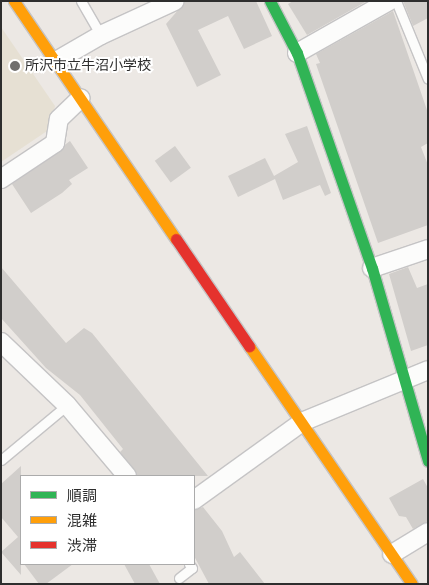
<!DOCTYPE html>
<html>
<head>
<meta charset="utf-8">
<style>
	body { margin:0 }
	#map { position:relative; width:429px; height:585px; overflow:hidden; background:#ece8e4; font-family:Rubik,"Noto Sans JP",sans-serif }
	div>[style] { position:absolute }
	[style*='--x'] { left:calc(var(--x)*1px); top:calc(var(--y)*1px); width:calc(var(--w)*1px); rotate:calc(var(--a)*1deg) }
	.education>* { inset:0; background:#e6e0d3 }
	.building>* { inset:0; background:#d1cecb; transform-origin:0 0 }
	.roads { filter:drop-shadow(1px 0 #c5c4c5) drop-shadow(-1px 0 #c5c4c5) drop-shadow(0 1px #c5c4c5) drop-shadow(0 -1px #c5c4c5) }
	.lane>* { height:9px; margin:-4.5px; padding:0 4.5px; transform-origin:4.5px; border-radius:4.5px; background:#fcfcfb }
	.street>* { height:18px; margin:-9px; padding:0 9px; transform-origin:9px; border-radius:9px; background:#fcfcfb }
	.fast>* { height:11px; margin:-5.5px; padding:0 5.5px; transform-origin:5.5px; border-radius:5.5px; background:#30b455 }
	.slow>* { height:11px; margin:-5.5px; padding:0 5.5px; transform-origin:5.5px; border-radius:5.5px; background:#ff9f0a }
	.jam>* { height:11px; margin:-5.5px; padding:0 5.5px; transform-origin:5.5px; border-radius:5.5px; background:#e5322d }
	.dots>* { width:14px; height:14px; translate:-50% -50%; box-sizing:border-box; border:2px solid #fff; border-radius:50% }
	span { translate:-50% -50%; white-space:nowrap; text-align:center; line-height:1.15; -webkit-text-stroke:4px #fff; paint-order:stroke }
	.poi-label { font-size:14px; color:#2e2e2e }
	.left { translate:0 -50%; text-align:left }
	.frame { position:absolute; inset:0; border:2px solid #2e2e2e; pointer-events:none }
	.legend { position:absolute; left:20px; top:475px; width:175px; height:90px; box-sizing:border-box; background:#fff; border:1px solid #ababab; margin:0; padding:6px 9px; list-style:none; font-size:15px; color:#2e2e2e }
	.legend li { display:flex; align-items:center; gap:10px; height:25px }
	.legend b { width:25px; border:1px solid #ababab }
</style>
</head>
<body>
<div id="map">
	<div class="education">
		<div style="clip-path:polygon(1px 27px,55px 106px,50px 129px,1px 162px)"></div>
	</div>
	<div class="building">
		<div style="clip-path:polygon(186px 1px,256px 1px,272px 36px,244px 49px,228px 16px,198px 30px,221px 75px,197px 87px,166px 24px)"></div>
		<div style="clip-path:polygon(293px 1px,367px 1px,307px 35px,288px 4px)"></div>
		<div style="clip-path:polygon(403px 1px,428px 1px,428px 18px,413px 26px)"></div>
		<div style="clip-path:polygon(393px 11px,428px 113px,428px 143px,421px 147px,428px 165px,428px 225px,378px 243px,316px 64px,320px 63px,316px 54px)"></div>
		<div style="clip-path:polygon(307px 126px,331px 193px,325px 196px,320px 185px,283px 200px,275px 179px,238px 197px,228px 176px,265px 158px,274px 176px,298px 162px,285px 134px)"></div>
		<div style="clip-path:polygon(70px 141px,88px 168px,69px 180px,72px 184px,62px 193px,31px 213px,12px 184px)"></div>
		<div style="left:175px;top:146px;width:27px;height:25px;rotate:54deg"></div>
		<div style="clip-path:polygon(1px 267px,66px 343px,84px 328px,92px 333px,208px 476px,137px 476px,120px 452px,123px 449px,80px 395px,46px 368px,1px 318px)"></div>
		<div style="clip-path:polygon(408px 267px,417px 288px,428px 284px,428px 345px,411px 351px,389px 274px)"></div>
		<div style="clip-path:polygon(21px 466px,21px 575px,1px 552px,18px 537px,1px 517px,1px 484px)"></div>
		<div style="clip-path:polygon(423px 479px,428px 488px,428px 521px,413px 529px,406px 517px,399px 516px,389px 498px)"></div>
		<div style="clip-path:polygon(203px 507px,222px 531px,234px 557px,240px 552px,265px 584px,209px 584px,194px 556px,194px 510px)"></div>
		<div style="clip-path:polygon(24px 564px,73px 564px,46px 584px,39px 584px)"></div>
		<div style="clip-path:polygon(124px 564px,149px 564px,160px 584px,135px 584px)"></div>
	</div>
	<div class="roads">
		<div class="lane">
			<div style="--x:81;--y:1;--w:39;--a:60"></div>
			<div style="--x:396;--y:1;--w:84;--a:67.7"></div>
			<div style="--x:1;--y:460;--w:86;--a:-39.8"></div>
			<div style="--x:179;--y:578;--w:16;--a:-38"></div>
			<div style="--x:192;--y:568;--w:5;--a:-127"></div>
		</div>
		<div class="street">
			<div style="--x:297;--y:53;--w:106;--a:-29.5"></div>
			<div style="--x:56;--y:61;--w:52;--a:-30"></div>
			<div style="--x:101;--y:35;--w:81;--a:-24.7"></div>
			<div style="--x:1;--y:179;--w:65;--a:-33.7"></div>
			<div style="--x:55;--y:143;--w:24;--a:-81"></div>
			<div style="--x:59;--y:119;--w:30;--a:-44"></div>
			<div style="--x:372;--y:268;--w:59;--a:-18.7"></div>
			<div style="--x:1;--y:342;--w:91;--a:43.7"></div>
			<div style="--x:67;--y:405;--w:93;--a:49.8"></div>
			<div style="--x:194;--y:500;--w:133;--a:-35.8"></div>
			<div style="--x:302;--y:422;--w:136;--a:-22.4"></div>
			<div style="--x:392;--y:554;--w:42;--a:-31.4"></div>
		</div>
		<div class="fast">
			<div style="--x:270;--y:1;--w:59;--a:62.6"></div>
			<div style="--x:297;--y:53;--w:228;--a:70.8"></div>
			<div style="--x:372;--y:268;--w:201;--a:73.8"></div>
		</div>
		<div class="slow">
			<div style="--x:14;--y:1;--w:288;--a:55.8"></div>
			<div style="--x:249;--y:346;--w:288;--a:55.6"></div>
		</div>
		<div class="jam">
			<div style="--x:176;--y:239;--w:130;--a:55.7"></div>
		</div>
	</div>
	<div class="dots">
		<div style="left:15px;top:66px;background:#706f6e"></div>
	</div>
	<div class="poi-label">
		<span class="left" style="left:25px;top:66px">所沢市立牛沼小学校</span>
	</div>
	<div class="frame"></div>
	<ul class="legend">
	<li><b style="height:6px;background:#30b455"></b>順調</li>
	<li><b style="height:6px;background:#ff9f0a"></b>混雑</li>
	<li><b style="height:6px;background:#e5322d"></b>渋滞</li>
	</ul>
</div>
</body>
</html>
